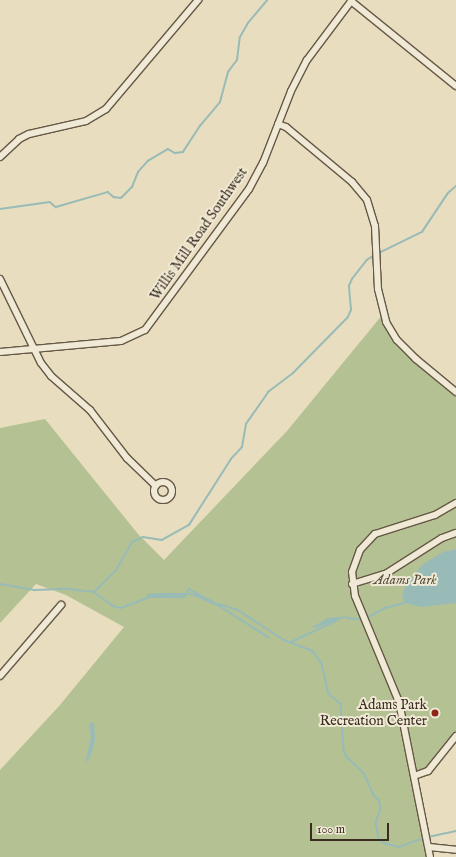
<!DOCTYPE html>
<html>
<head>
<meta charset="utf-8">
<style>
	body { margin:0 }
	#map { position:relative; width:456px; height:857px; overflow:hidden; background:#e8ddbe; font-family:"IM FELL English",serif }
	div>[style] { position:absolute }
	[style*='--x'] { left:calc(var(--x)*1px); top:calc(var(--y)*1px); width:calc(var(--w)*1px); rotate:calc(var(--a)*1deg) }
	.green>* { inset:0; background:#b4c193 }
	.water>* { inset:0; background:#98bbb7 }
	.stream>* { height:1.5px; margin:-0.75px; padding:0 0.75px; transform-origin:0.75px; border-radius:0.75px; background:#98bbb7 }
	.roads { filter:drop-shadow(1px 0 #665846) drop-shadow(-1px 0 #665846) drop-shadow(0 1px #665846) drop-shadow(0 -1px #665846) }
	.minor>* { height:6px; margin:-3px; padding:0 3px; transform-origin:3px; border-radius:3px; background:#f0e9d5 }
	.minor>.ring { margin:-3px; padding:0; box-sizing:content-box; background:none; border:6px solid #f0e9d5; border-radius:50% }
	.dots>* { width:11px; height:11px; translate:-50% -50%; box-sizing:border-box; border:2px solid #f0e9d5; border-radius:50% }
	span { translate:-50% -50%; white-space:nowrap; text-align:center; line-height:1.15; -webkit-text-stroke:4px #f0e9d5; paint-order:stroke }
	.street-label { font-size:14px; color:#3a2c1e }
	.park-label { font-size:14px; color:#58513b; font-style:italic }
	.poi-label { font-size:14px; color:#3a2c1e }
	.right { translate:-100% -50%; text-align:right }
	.scale { position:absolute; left:310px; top:823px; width:79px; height:18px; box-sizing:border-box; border:2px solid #3a2c1e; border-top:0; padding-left:5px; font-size:12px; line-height:14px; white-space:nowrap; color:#3a2c1e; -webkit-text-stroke:3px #f0e9d5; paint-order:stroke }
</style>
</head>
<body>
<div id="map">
	<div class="green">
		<div style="clip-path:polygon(383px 314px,392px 337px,456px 394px,456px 737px,430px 768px,416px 777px,428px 857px,0 857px,0 770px,60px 705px,124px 627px,66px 595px,36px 584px,0 623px,0 428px,45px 419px,138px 534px,164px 560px,287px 431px)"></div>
	</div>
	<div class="water">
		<div style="clip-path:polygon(456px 549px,456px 603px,421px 607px,405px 603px,402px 597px,405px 587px,422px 565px,443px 552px)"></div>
		<div style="clip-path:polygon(159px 593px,192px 593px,210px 599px,270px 637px,269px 639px,219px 607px,199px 598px,191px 595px,147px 597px,147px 594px)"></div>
		<div style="clip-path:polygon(349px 616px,315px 628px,312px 627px,328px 618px)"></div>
		<div style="clip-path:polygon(94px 722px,95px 741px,90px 757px,85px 764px,91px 737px,89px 724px)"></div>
	</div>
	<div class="stream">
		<div style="--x:0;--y:209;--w:50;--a:-8"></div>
		<div style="--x:50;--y:202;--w:8;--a:40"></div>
		<div style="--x:56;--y:207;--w:54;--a:-16.1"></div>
		<div style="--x:108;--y:192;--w:8;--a:40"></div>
		<div style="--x:114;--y:197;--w:7;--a:8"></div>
		<div style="--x:121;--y:198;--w:16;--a:-45"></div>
		<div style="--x:132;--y:187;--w:16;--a:-68"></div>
		<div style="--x:138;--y:172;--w:15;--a:-48"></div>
		<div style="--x:148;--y:161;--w:23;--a:-31"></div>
		<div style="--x:168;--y:149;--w:8;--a:30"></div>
		<div style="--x:175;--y:153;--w:8;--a:-7"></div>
		<div style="--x:183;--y:152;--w:31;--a:-57"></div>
		<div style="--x:200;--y:126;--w:31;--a:-50"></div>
		<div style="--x:220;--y:102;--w:31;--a:-75"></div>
		<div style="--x:228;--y:72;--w:15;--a:-53"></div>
		<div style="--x:237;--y:60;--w:23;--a:-83"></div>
		<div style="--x:240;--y:37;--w:16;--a:-60"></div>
		<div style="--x:248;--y:23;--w:30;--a:-50"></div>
		<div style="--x:379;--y:253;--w:48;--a:-26"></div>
		<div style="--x:422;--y:232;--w:47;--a:-56.3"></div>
		<div style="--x:448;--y:193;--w:11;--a:-41"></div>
		<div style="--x:0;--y:584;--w:36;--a:10"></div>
		<div style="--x:35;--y:590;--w:32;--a:-2"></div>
		<div style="--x:67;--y:589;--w:27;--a:6"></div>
		<div style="--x:94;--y:592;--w:24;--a:36"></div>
		<div style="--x:113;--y:606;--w:8;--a:14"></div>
		<div style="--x:121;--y:608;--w:31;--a:-21"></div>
		<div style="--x:150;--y:597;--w:34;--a:0"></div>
		<div style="--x:184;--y:597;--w:9;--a:-58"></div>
		<div style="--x:189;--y:589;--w:18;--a:29"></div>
		<div style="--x:94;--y:592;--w:31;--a:-45"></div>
		<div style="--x:116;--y:570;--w:32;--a:-60"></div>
		<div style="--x:132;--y:542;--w:12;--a:-24"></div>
		<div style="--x:143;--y:537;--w:19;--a:9"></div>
		<div style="--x:162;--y:540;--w:31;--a:-29"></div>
		<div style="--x:189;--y:525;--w:78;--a:-57.5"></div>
		<div style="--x:231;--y:459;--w:16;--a:-47"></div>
		<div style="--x:242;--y:447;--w:23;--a:-80"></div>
		<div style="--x:246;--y:424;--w:39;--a:-55"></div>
		<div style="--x:268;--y:392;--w:31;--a:-37"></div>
		<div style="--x:293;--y:373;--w:78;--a:-45.5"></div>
		<div style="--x:348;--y:317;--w:8;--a:-67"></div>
		<div style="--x:351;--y:310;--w:24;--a:-95"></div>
		<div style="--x:349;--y:286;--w:8;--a:-67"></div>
		<div style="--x:352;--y:279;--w:24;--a:-52"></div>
		<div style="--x:367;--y:260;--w:9;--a:-32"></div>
		<div style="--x:219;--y:604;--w:20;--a:18"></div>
		<div style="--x:238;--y:610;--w:55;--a:33.1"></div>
		<div style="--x:284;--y:640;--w:31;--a:21"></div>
		<div style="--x:313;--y:651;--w:16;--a:55"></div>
		<div style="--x:322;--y:664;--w:31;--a:77"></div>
		<div style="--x:329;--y:694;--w:16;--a:40"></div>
		<div style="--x:341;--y:704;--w:46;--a:86.3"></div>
		<div style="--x:344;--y:750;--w:8;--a:67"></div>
		<div style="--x:347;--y:757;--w:23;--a:43"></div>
		<div style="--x:364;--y:773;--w:24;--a:66"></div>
		<div style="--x:374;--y:795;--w:7;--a:45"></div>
		<div style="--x:379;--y:800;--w:8;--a:76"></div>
		<div style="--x:381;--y:808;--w:16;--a:108"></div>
		<div style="--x:376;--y:823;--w:15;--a:79"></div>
		<div style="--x:379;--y:838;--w:7;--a:45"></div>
		<div style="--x:384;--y:843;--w:16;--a:15"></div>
		<div style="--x:399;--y:847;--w:27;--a:-20"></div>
		<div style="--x:346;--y:618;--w:16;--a:4"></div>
		<div style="--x:367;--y:618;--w:21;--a:-29"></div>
		<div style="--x:385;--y:608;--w:21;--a:-14"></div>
		<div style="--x:291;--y:642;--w:50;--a:-25"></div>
		<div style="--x:428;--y:837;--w:29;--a:-12"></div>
	</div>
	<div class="roads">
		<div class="minor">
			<div style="--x:351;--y:1;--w:135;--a:39"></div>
			<div style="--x:278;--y:124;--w:9;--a:21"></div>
			<div style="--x:286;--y:127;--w:86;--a:39.8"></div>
			<div style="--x:352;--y:182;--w:23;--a:50"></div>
			<div style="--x:367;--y:200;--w:27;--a:73"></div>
			<div style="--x:375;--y:226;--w:63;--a:87.3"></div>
			<div style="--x:378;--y:289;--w:34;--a:76"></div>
			<div style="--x:386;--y:322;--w:21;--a:59"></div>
			<div style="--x:397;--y:340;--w:27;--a:45"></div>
			<div style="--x:416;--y:359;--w:52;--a:39.5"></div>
			<div style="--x:0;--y:157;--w:26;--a:-43"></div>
			<div style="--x:19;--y:139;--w:11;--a:-27"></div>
			<div style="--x:29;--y:134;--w:58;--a:-12.8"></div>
			<div style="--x:86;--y:121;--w:23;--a:-31"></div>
			<div style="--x:106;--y:109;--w:143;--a:-49.8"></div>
			<div style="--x:0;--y:279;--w:93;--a:64"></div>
			<div style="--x:41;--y:363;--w:16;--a:52"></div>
			<div style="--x:51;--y:376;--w:52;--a:41.1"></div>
			<div style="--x:90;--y:410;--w:61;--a:52.4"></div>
			<div style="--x:127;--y:458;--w:40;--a:44"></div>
			<div style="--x:0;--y:352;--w:121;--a:-5.2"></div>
			<div style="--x:121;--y:341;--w:26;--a:-25"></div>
			<div style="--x:145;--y:330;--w:175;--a:-53.6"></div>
			<div style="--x:249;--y:189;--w:30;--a:-62"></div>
			<div style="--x:263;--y:163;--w:77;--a:-68.7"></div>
			<div style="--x:291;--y:91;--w:35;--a:-63"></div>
			<div style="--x:307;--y:60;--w:75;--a:-53.1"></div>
			<div class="ring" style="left:154px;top:482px;width:12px;height:12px"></div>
			<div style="--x:352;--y:584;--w:37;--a:-17"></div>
			<div style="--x:387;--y:573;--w:65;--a:-32.5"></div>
			<div style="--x:442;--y:538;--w:15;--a:-20"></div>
			<div style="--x:0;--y:676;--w:94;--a:-49.3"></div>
			<div style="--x:414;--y:776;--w:15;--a:-20"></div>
			<div style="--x:428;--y:771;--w:45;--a:-51.3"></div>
			<div style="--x:429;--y:847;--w:27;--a:6"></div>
			<div style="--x:430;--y:857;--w:158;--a:-101.3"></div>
			<div style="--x:399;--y:702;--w:115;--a:-112.5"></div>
			<div style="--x:355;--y:596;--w:24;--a:-97"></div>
			<div style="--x:352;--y:572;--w:23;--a:-70"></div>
			<div style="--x:360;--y:550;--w:22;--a:-47"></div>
			<div style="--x:375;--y:534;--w:63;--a:-17.6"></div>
			<div style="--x:435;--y:515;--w:24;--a:-30"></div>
		</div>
	</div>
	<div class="dots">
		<div style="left:435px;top:713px;background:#8f2418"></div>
	</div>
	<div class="street-label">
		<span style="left:199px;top:234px;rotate:-55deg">Willis Mill Road Southwest</span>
	</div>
	<div class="park-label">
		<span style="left:405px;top:580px">Adams Park</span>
	</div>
	<div class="poi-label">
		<span class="right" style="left:427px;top:713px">Adams Park<br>Recreation Center</span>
	</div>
	<div class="scale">100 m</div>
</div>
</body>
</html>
